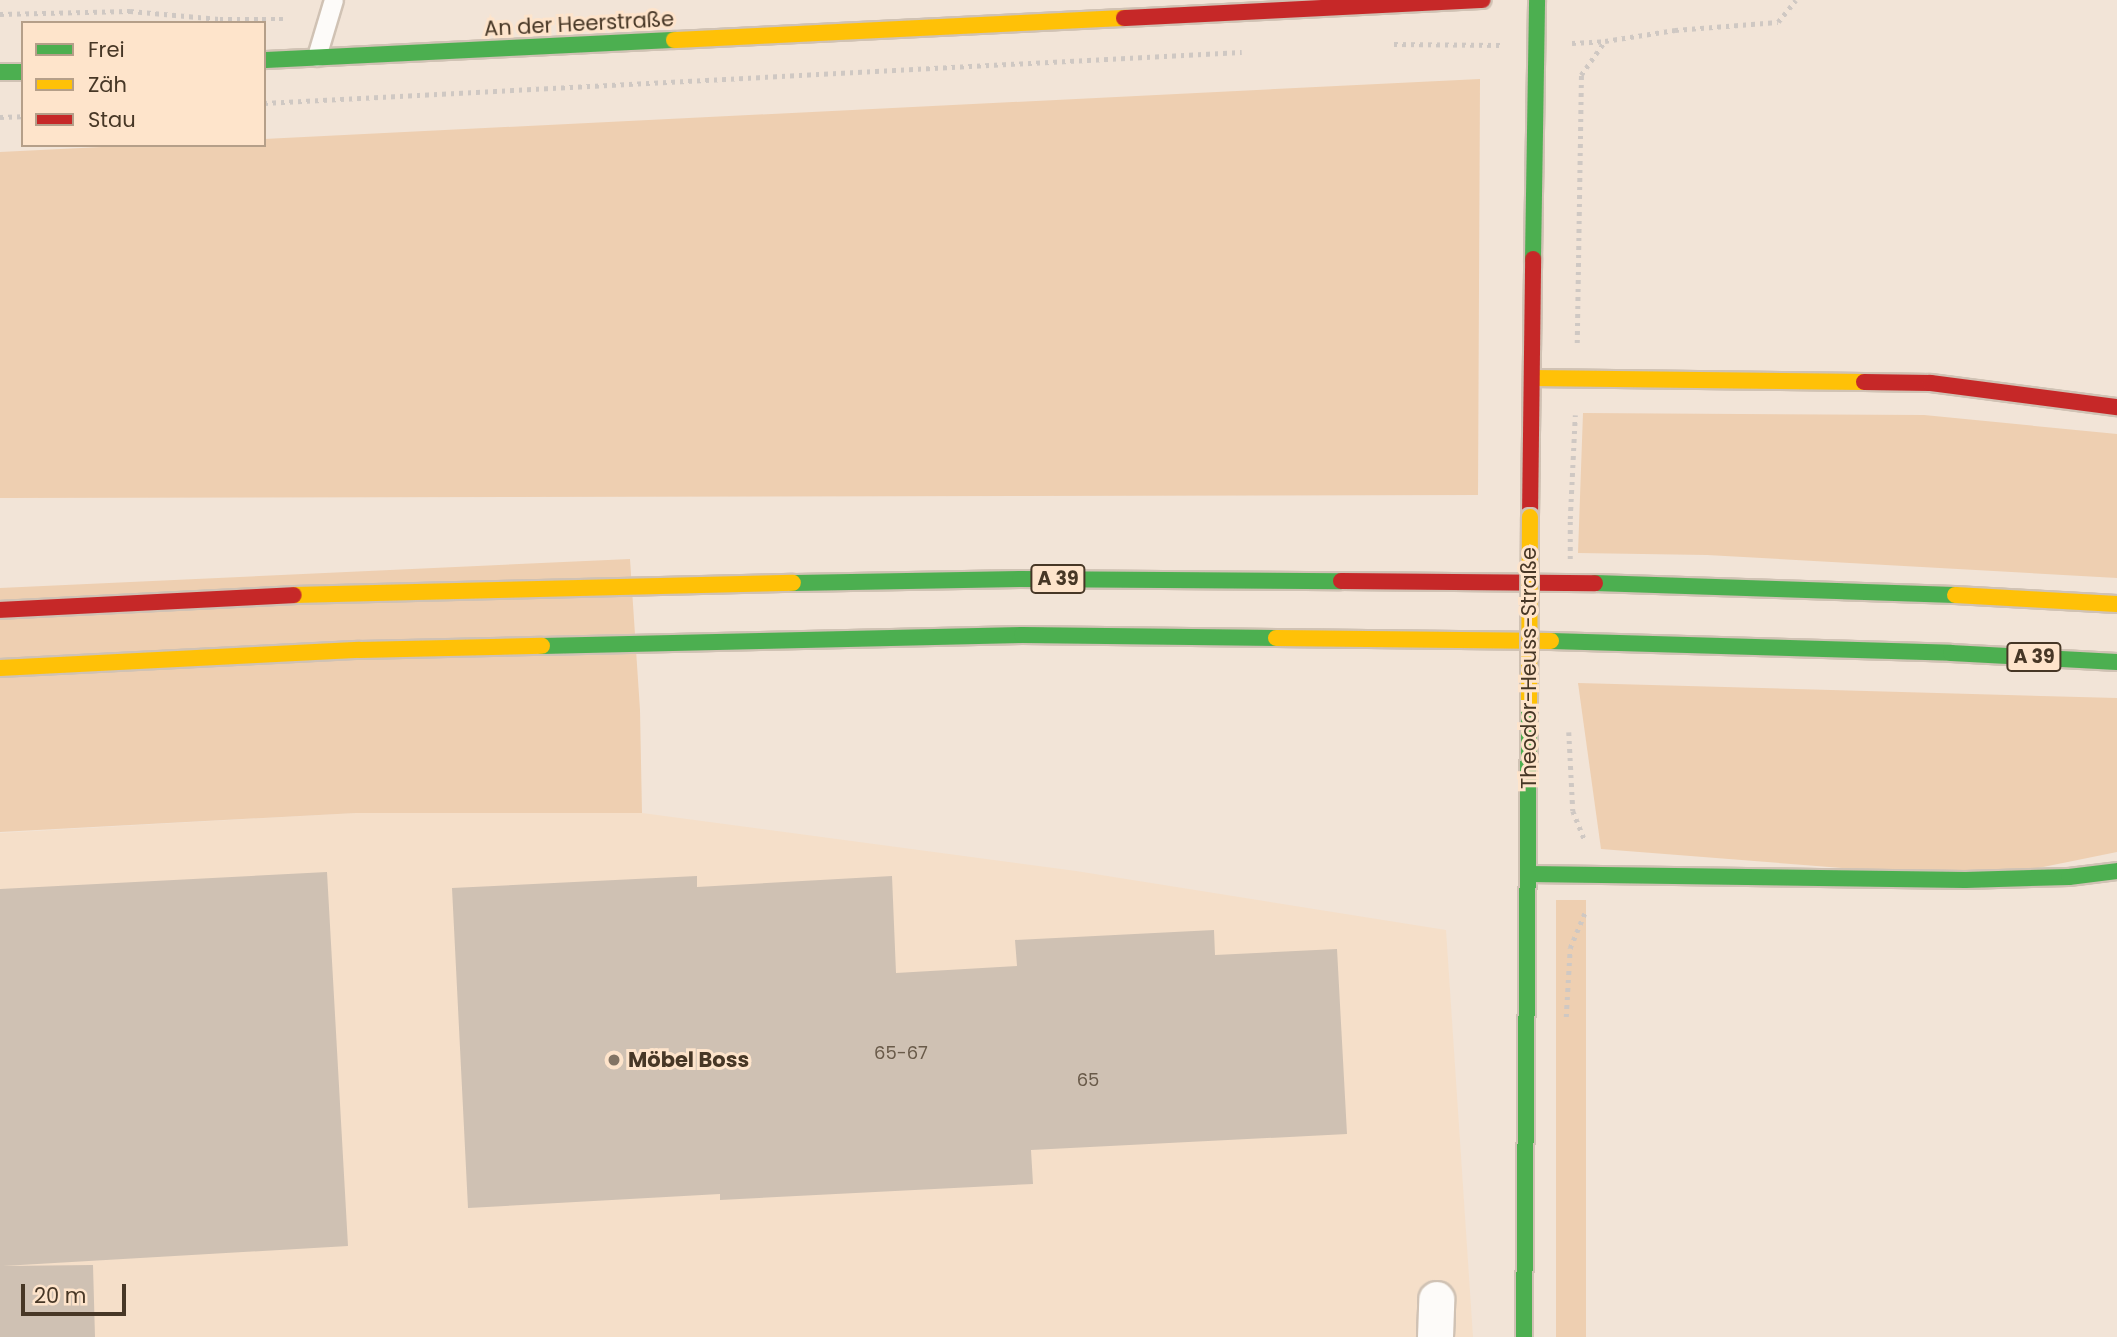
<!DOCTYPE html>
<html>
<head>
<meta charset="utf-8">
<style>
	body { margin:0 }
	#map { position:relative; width:2117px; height:1337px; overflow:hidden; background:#f2e4d7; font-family:Poppins,sans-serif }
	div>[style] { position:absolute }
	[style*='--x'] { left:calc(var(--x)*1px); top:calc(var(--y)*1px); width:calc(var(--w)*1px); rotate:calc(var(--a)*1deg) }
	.built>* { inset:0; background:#f5dfc9 }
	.green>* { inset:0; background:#eecfb1; transform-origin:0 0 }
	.building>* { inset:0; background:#cfc1b3 }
	.path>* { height:4.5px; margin-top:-2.25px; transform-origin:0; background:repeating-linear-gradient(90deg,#cfc8c3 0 3.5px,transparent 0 8.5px) }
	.roads { filter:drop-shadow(2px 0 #d0c2b4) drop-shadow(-2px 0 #d0c2b4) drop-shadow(0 2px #d0c2b4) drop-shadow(0 -2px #d0c2b4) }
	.lane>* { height:18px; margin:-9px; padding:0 9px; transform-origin:9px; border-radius:9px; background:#fdfbf9 }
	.street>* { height:35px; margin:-17.5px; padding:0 17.5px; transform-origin:17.5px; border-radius:17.5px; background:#fdfbf9 }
	.fast>* { height:16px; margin:-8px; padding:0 8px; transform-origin:8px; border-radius:8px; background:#4caf50 }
	.slow>* { height:16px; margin:-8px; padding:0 8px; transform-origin:8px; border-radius:8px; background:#ffc107 }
	.jam>* { height:16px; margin:-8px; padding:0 8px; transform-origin:8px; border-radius:8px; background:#c62828 }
	.path-bridge>* { height:4.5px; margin-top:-2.25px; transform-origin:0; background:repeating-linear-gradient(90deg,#cfc8c3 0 3.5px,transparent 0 8.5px) }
	.bridges { filter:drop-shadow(2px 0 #d0c2b4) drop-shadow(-2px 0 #d0c2b4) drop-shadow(0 2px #d0c2b4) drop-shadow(0 -2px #d0c2b4) }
	.slow-bridge>* { height:16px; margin:-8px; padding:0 8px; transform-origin:8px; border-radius:8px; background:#ffc107 }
	.dots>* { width:19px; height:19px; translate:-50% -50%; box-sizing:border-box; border:4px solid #fee4cb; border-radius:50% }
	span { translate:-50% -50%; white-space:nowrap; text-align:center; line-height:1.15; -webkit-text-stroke:6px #fee4cb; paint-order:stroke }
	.number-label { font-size:18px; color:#695a49 }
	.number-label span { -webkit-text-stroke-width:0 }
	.shield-label span { padding:2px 5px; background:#fee4cb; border:2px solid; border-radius:5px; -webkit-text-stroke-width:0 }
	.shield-label { font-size:19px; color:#473726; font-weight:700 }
	.street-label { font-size:21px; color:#473726 }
	.poi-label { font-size:21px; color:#473726; font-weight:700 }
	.left { translate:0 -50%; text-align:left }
	.legend { position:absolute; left:21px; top:21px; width:245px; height:126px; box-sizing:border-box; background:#fee4cb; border:2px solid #b59f89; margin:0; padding:9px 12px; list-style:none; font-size:21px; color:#473726 }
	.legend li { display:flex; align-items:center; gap:14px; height:35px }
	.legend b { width:35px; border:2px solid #b59f89 }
	.scale { position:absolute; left:21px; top:1284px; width:105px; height:32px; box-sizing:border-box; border:4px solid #473726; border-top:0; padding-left:9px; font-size:21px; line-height:24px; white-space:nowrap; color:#473726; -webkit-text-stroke:5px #fee4cb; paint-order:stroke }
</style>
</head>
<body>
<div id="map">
	<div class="built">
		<div style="clip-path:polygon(356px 813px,642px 813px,1076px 871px,1446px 930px,1473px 1337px,0 1337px,0 833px)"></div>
	</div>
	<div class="green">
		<div style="clip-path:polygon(1480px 79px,1478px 495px,0 498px,0 152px,142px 145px,264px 145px,264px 139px)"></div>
		<div style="clip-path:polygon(1583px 413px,1924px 415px,2117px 434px,2117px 578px,1707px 555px,1578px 553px)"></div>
		<div style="clip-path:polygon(630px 559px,640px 710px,642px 813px,356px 813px,0 832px,0 588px)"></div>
		<div style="clip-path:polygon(1578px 683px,2117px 698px,2117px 852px,1983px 879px,1601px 849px)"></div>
		<div style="left:1586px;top:900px;width:437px;height:30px;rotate:90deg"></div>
	</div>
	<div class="building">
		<div style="clip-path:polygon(327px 872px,348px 1246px,3px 1266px,93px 1265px,95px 1337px,0 1337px,0 889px)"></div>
		<div style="clip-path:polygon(697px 876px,697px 887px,892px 876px,896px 973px,1017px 966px,1015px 940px,1214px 930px,1215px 955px,1337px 949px,1347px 1134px,1031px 1150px,1033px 1184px,720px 1200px,720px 1194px,468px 1208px,452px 888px)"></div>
	</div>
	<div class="path">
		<div style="--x:0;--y:14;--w:130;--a:-1.3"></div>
		<div style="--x:130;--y:11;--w:90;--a:5.1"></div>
		<div style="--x:220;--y:19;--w:64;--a:0"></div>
		<div style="--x:1572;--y:43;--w:33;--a:-3"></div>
		<div style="--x:1394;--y:44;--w:107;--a:0.5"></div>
		<div style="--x:264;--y:103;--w:979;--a:-2.99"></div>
		<div style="--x:0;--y:117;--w:23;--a:-2"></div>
		<div style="--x:1577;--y:343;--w:268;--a:-89.1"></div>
		<div style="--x:1581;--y:75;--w:42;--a:-54.8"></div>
		<div style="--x:1605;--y:41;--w:71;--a:-8.9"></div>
		<div style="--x:1675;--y:30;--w:103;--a:-4.4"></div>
		<div style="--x:1778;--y:22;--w:28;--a:-51"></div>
		<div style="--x:1570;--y:519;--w:104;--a:-87.2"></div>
		<div style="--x:1569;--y:732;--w:79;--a:87.1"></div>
		<div style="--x:1573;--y:811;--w:31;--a:68"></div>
		<div style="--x:1566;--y:1017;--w:69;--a:-86.7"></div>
		<div style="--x:1570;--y:948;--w:41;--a:-67.2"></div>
	</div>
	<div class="roads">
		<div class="lane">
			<div style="--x:317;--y:57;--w:59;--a:-73.4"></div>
		</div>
		<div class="street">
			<div style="--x:1435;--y:1337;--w:38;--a:-88"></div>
		</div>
		<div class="fast">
			<div style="--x:264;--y:60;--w:410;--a:-2.8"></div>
			<div style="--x:0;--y:72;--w:23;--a:0"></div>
			<div style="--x:1533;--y:259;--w:259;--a:-89.1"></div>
			<div style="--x:793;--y:583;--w:227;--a:-1"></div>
			<div style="--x:1020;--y:579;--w:321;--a:0.4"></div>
			<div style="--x:1595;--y:583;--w:360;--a:1.9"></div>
			<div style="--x:1551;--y:641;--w:400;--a:1.7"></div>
			<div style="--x:1951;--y:653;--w:166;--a:3.1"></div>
			<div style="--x:542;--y:646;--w:480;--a:-1.3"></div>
			<div style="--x:1022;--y:635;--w:254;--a:0.7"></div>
			<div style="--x:1529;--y:874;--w:436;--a:0.8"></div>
			<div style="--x:1965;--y:880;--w:104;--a:-1.7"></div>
			<div style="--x:2069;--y:877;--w:48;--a:-7.1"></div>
			<div style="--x:1524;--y:1337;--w:634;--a:-89.55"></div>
		</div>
		<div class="slow">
			<div style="--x:674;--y:40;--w:451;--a:-2.8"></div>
			<div style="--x:1532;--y:378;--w:332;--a:0.7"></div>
			<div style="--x:294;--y:595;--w:499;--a:-1.4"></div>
			<div style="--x:1955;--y:595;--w:162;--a:3.2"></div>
			<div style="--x:1276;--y:638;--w:275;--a:0.6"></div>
			<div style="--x:0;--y:668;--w:360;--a:-2.9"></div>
			<div style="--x:360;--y:650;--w:182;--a:-1.3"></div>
		</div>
		<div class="jam">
			<div style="--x:1124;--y:18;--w:359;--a:-2.9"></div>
			<div style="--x:1864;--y:382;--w:67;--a:0.9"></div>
			<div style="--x:1931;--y:383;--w:188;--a:7.4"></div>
			<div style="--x:1530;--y:517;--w:258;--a:-89.3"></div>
			<div style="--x:1341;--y:581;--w:254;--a:0.5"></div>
			<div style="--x:0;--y:610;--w:294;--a:-2.9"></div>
		</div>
	</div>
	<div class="path-bridge">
		<div style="--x:1570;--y:559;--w:40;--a:-90"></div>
	</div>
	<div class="bridges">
		<div class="slow-bridge">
			<div style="--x:1529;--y:703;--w:186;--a:-89.7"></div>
		</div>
	</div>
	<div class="dots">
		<div style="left:614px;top:1060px;background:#837464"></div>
	</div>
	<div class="number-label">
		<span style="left:901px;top:1053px">65-67</span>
		<span style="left:1088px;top:1080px">65</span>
	</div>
	<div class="shield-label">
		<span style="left:1058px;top:579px">A 39</span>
		<span style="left:2034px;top:657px">A 39</span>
	</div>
	<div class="street-label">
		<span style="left:579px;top:24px;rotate:-3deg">An der Heerstraße</span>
		<span style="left:1529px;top:668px;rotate:-90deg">Theodor-Heuss-Straße</span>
	</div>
	<div class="poi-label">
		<span class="left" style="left:628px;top:1060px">Möbel Boss</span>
	</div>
	<ul class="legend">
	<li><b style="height:9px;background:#4caf50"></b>Frei</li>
	<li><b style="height:9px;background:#ffc107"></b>Zäh</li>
	<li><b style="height:9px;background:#c62828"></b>Stau</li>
	</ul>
	<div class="scale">20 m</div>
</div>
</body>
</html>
